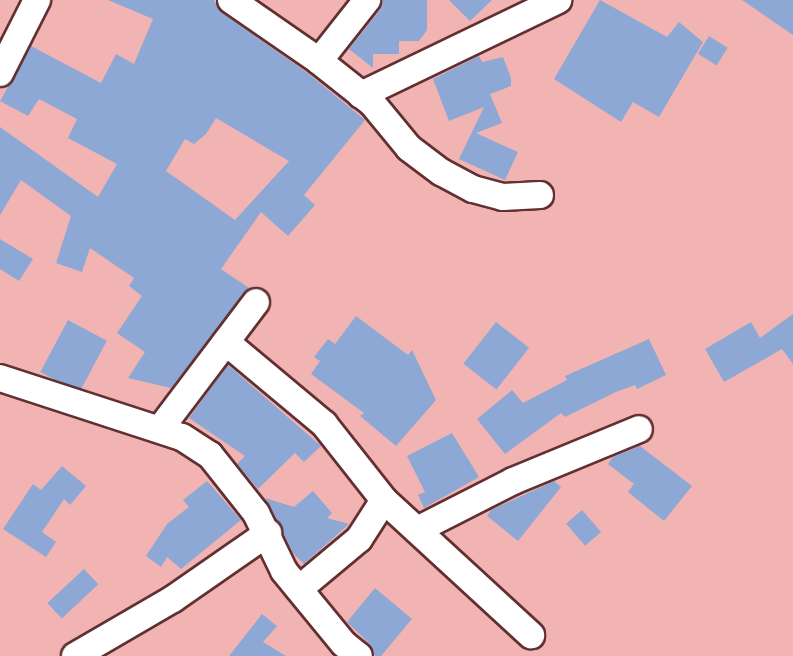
<!DOCTYPE html>
<html>
<head>
<meta charset="utf-8">
<style>
	body { margin:0 }
	#map { position:relative; width:793px; height:656px; overflow:hidden; background:#f1b4b2; font-family:"Golos Text",sans-serif }
	div>[style] { position:absolute }
	[style*='--x'] { left:calc(var(--x)*1px); top:calc(var(--y)*1px); width:calc(var(--w)*1px); rotate:calc(var(--a)*1deg) }
	.building>* { inset:0; background:#8da8d4; transform-origin:0 0 }
	.roads { filter:drop-shadow(2px 0 #623031) drop-shadow(-2px 0 #623031) drop-shadow(0 2px #623031) drop-shadow(0 -2px #623031) }
	.minor>* { height:26px; margin:-13px; padding:0 13px; transform-origin:13px; border-radius:13px; background:#fff }
	span { translate:-50% -50%; white-space:nowrap; text-align:center; line-height:1.15; -webkit-text-stroke:7px #fec1bf; paint-order:stroke }
</style>
</head>
<body>
<div id="map">
	<div class="building">
		<div style="clip-path:polygon(evenodd,108px 0,214px 0,222px 13px,309px 74px,365px 120px,304px 195px,315px 205px,288px 236px,261px 212px,221px 269px,249px 288px,171px 388px,128px 378px,145px 352px,117px 333px,142px 296px,129px 286px,134px 278px,90px 248px,82px 272px,56px 263px,71px 216px,21px 180px,0 215px,0 127px,98px 197px,117px 164px,68px 138px,77px 119px,39px 99px,28px 116px,0 101px,31px 46px,101px 83px,116px 54px,134px 64px,153px 19px,108px 0,216px 118px,289px 161px,235px 220px,166px 171px,185px 139px,194px 144px,206px 134px,216px 118px)"></div>
		<div style="clip-path:polygon(383px 0,427px 0,427px 30px,419px 41px,399px 41px,399px 54px,373px 54px,373px 68px,349px 49px,380px 10px)"></div>
		<div style="clip-path:polygon(449px 0,492px 0,470px 21px)"></div>
		<div style="clip-path:polygon(600px 0,667px 37px,679px 22px,703px 42px,659px 117px,633px 102px,621px 122px,554px 79px)"></div>
		<div style="clip-path:polygon(742px 0,793px 0,793px 35px)"></div>
		<div style="left:709px;top:36px;width:22px;height:21px;rotate:32deg"></div>
		<div style="clip-path:polygon(479px 56px,482px 62px,503px 57px,511px 78px,511px 86px,490px 94px,502px 123px,476px 133px,518px 152px,505px 180px,459px 159px,484px 107px,449px 121px,433px 79px)"></div>
		<div style="clip-path:polygon(0 239px,33px 259px,19px 281px,0 269px)"></div>
		<div style="clip-path:polygon(793px 314px,793px 364px,782px 349px,724px 382px,705px 349px,751px 322px,760px 338px)"></div>
		<div style="clip-path:polygon(356px 316px,408px 355px,412px 350px,436px 400px,396px 446px,360px 416px,364px 413px,311px 374px,320px 361px,314px 357px,328px 339px,335px 344px)"></div>
		<div style="left:68px;top:320px;width:44px;height:59px;rotate:28deg"></div>
		<div style="left:496px;top:322px;width:42px;height:53px;rotate:38deg"></div>
		<div style="clip-path:polygon(649px 339px,666px 375px,637px 389px,635px 385px,616px 392px,565px 417px,561px 413px,505px 454px,477px 419px,512px 390px,523px 403px,567px 380px,565px 376px)"></div>
		<div style="clip-path:polygon(228px 365px,321px 446px,304px 462px,295px 453px,258px 489px,237px 464px,245px 456px,189px 418px)"></div>
		<div style="clip-path:polygon(452px 433px,479px 477px,424px 508px,418px 495px,425px 492px,407px 456px)"></div>
		<div style="clip-path:polygon(640px 446px,692px 486px,664px 521px,628px 492px,634px 484px,608px 464px,613px 457px)"></div>
		<div style="clip-path:polygon(62px 466px,86px 486px,70px 505px,64px 499px,42px 532px,56px 542px,46px 557px,3px 529px,33px 484px,41px 490px)"></div>
		<div style="clip-path:polygon(207px 481px,241px 520px,181px 569px,167px 557px,161px 567px,146px 556px,167px 524px,189px 507px,183px 500px)"></div>
		<div style="clip-path:polygon(554px 481px,561px 487px,518px 541px,487px 516px,491px 510px)"></div>
		<div style="clip-path:polygon(313px 491px,332px 513px,327px 518px,349px 524px,304px 564px,293px 553px,265px 498px,294px 507px)"></div>
		<div style="left:582px;top:510px;width:29px;height:21px;rotate:49deg"></div>
		<div style="left:84px;top:569px;width:21px;height:50px;rotate:47deg"></div>
		<div style="clip-path:polygon(375px 588px,412px 619px,381px 656px,375px 656px,370px 644px,347px 622px)"></div>
		<div style="clip-path:polygon(262px 614px,277px 626px,263px 642px,286px 656px,229px 656px)"></div>
	</div>
	<div class="roads">
		<div class="minor">
			<div style="--x:231;--y:0;--w:107;--a:34.7"></div>
			<div style="--x:319;--y:61;--w:68;--a:38.4"></div>
			<div style="--x:372;--y:103;--w:58;--a:50.6"></div>
			<div style="--x:409;--y:148;--w:40;--a:37"></div>
			<div style="--x:441;--y:172;--w:36;--a:28"></div>
			<div style="--x:473;--y:189;--w:31;--a:15"></div>
			<div style="--x:503;--y:197;--w:37;--a:-3"></div>
			<div style="--x:319;--y:61;--w:78;--a:-51.8"></div>
			<div style="--x:0;--y:73;--w:82;--a:-63.1"></div>
			<div style="--x:361;--y:95;--w:219;--a:-25.7"></div>
			<div style="--x:226;--y:342;--w:128;--a:39.9"></div>
			<div style="--x:324;--y:424;--w:97;--a:51.7"></div>
			<div style="--x:384;--y:500;--w:200;--a:42.6"></div>
			<div style="--x:0;--y:378;--w:191;--a:18"></div>
			<div style="--x:182;--y:437;--w:33;--a:33"></div>
			<div style="--x:210;--y:455;--w:74;--a:51.6"></div>
			<div style="--x:256;--y:513;--w:64;--a:64.2"></div>
			<div style="--x:284;--y:571;--w:94;--a:50.6"></div>
			<div style="--x:344;--y:644;--w:19;--a:39"></div>
			<div style="--x:160;--y:429;--w:159;--a:-52.9"></div>
			<div style="--x:417;--y:530;--w:108;--a:-27"></div>
			<div style="--x:513;--y:481;--w:136;--a:-22.4"></div>
			<div style="--x:299;--y:589;--w:78;--a:-39.8"></div>
			<div style="--x:359;--y:539;--w:46;--a:-57.3"></div>
			<div style="--x:75;--y:656;--w:113;--a:-30.2"></div>
			<div style="--x:173;--y:599;--w:116;--a:-34.8"></div>
		</div>
	</div>
</div>
</body>
</html>
